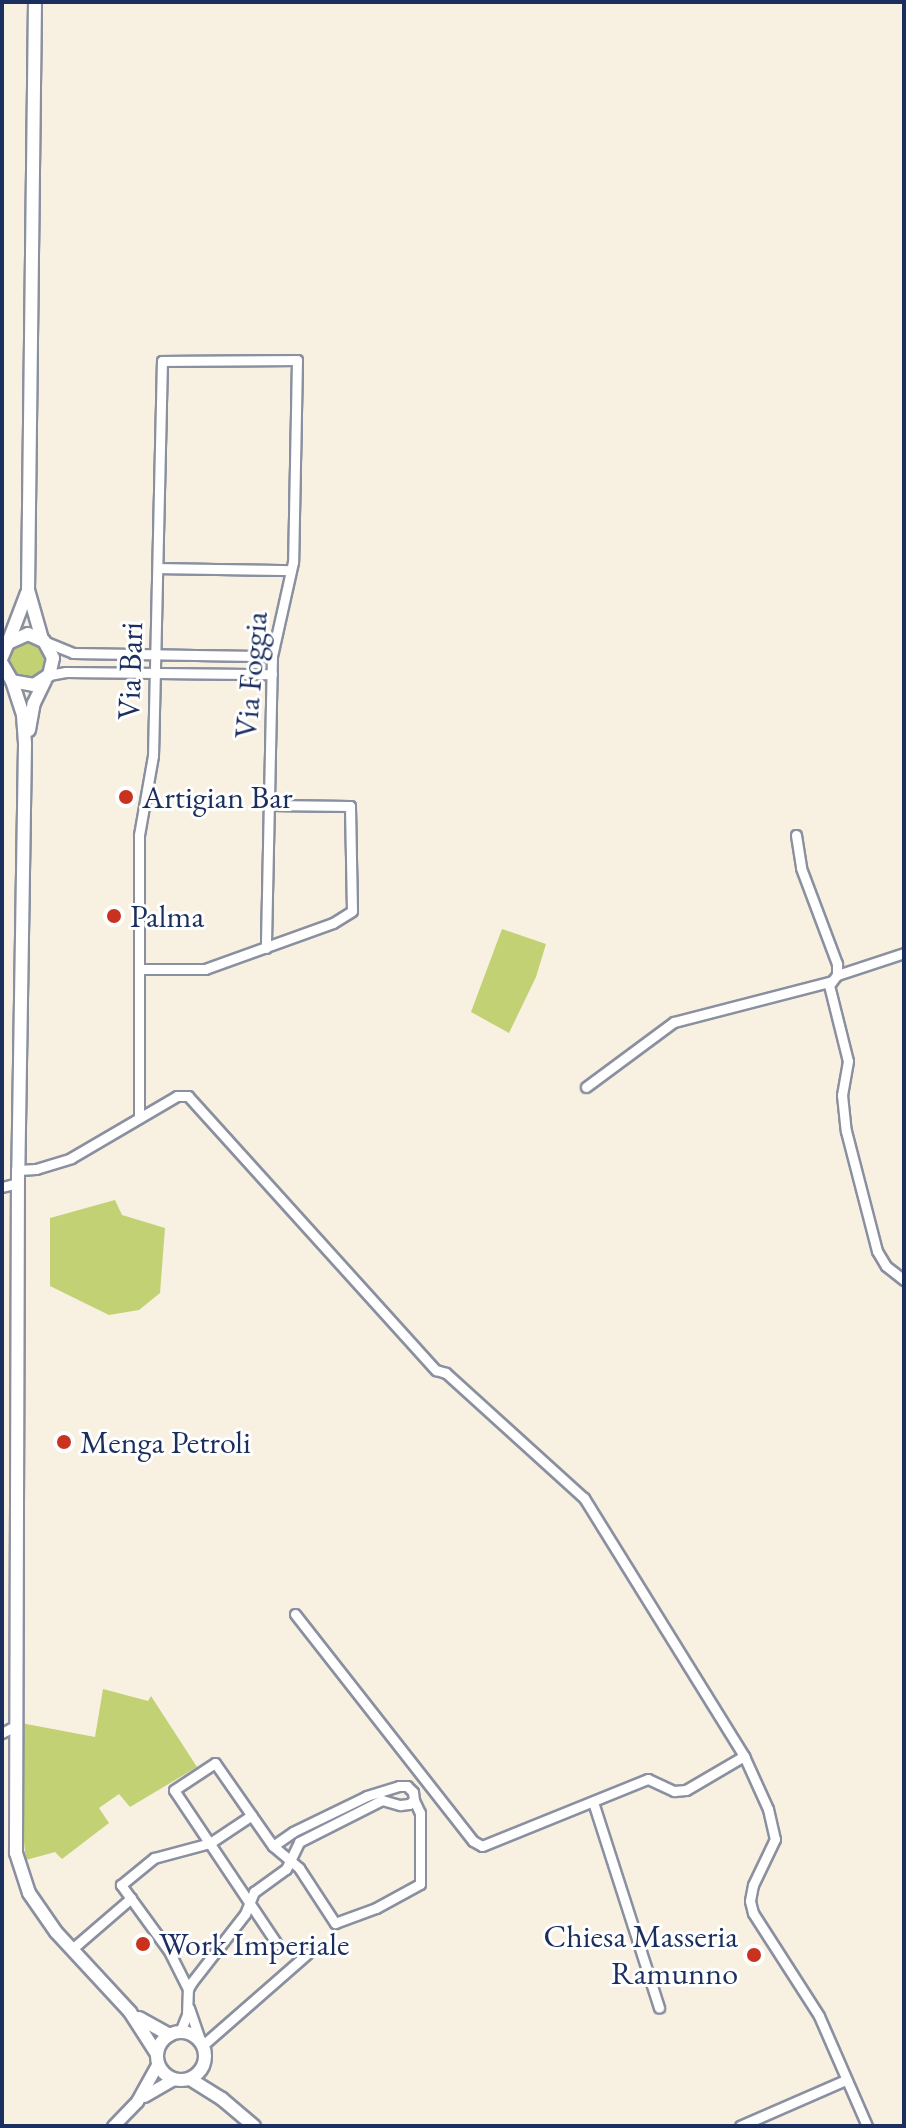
<!DOCTYPE html>
<html>
<head>
<meta charset="utf-8">
<style>
	body { margin:0 }
	#map { position:relative; width:906px; height:2128px; overflow:hidden; background:#f8f0e1; font-family:"EB Garamond",serif }
	div>[style] { position:absolute }
	[style*='--x'] { left:calc(var(--x)*1px); top:calc(var(--y)*1px); width:calc(var(--w)*1px); rotate:calc(var(--a)*1deg) }
	.green>* { inset:0; background:#c2d173 }
	.round { border-radius:50% }
	.roads { filter:drop-shadow(2px 0 #8a90a0) drop-shadow(-2px 0 #8a90a0) drop-shadow(0 2px #8a90a0) drop-shadow(0 -2px #8a90a0) }
	.minor>* { height:9px; margin:-4.5px; padding:0 4.5px; transform-origin:4.5px; border-radius:4.5px; background:#fff }
	.tertiary>* { height:11px; margin:-5.5px; padding:0 5.5px; transform-origin:5.5px; border-radius:5.5px; background:#fff }
	.secondary>* { height:12px; margin:-6px; padding:0 6px; transform-origin:6px; border-radius:6px; background:#fff }
	.secondary>.ring { margin:-6px; padding:0; box-sizing:content-box; background:none; border:12px solid #fff; border-radius:50% }
	.dots>* { width:22px; height:22px; translate:-50% -50%; box-sizing:border-box; border:4px solid #fff; border-radius:50% }
	span { translate:-50% -50%; white-space:nowrap; text-align:center; line-height:1.15; -webkit-text-stroke:6px #fff; paint-order:stroke }
	.street-label { font-size:32px; color:#1b2f5e }
	.poi-label { font-size:32px; color:#1b2f5e }
	.left { translate:0 -50%; text-align:left }
	.right { translate:-100% -50%; text-align:right }
	.frame { position:absolute; inset:0; border:4px solid #1b2f5e; pointer-events:none }
</style>
</head>
<body>
<div id="map">
	<div class="green">
		<div class="round" style="left:9px;top:642px;width:36px;height:36px"></div>
		<div style="clip-path:polygon(502px 929px,546px 944px,536px 977px,509px 1033px,471px 1012px)"></div>
		<div style="clip-path:polygon(115px 1200px,122px 1215px,165px 1228px,160px 1293px,139px 1310px,109px 1315px,50px 1286px,50px 1218px)"></div>
		<div style="clip-path:polygon(103px 1689px,148px 1701px,151px 1696px,197px 1767px,130px 1807px,119px 1794px,99px 1808px,109px 1823px,62px 1859px,55px 1852px,26px 1860px,21px 1817px,21px 1723px,95px 1737px)"></div>
	</div>
	<div class="roads">
		<div class="minor">
			<div style="--x:158;--y:568;--w:133;--a:0.9"></div>
			<div style="--x:46;--y:642;--w:29;--a:22"></div>
			<div style="--x:73;--y:653;--w:199;--a:0.9"></div>
			<div style="--x:49;--y:675;--w:17;--a:-10"></div>
			<div style="--x:66;--y:672;--w:206;--a:0.6"></div>
			<div style="--x:796;--y:835;--w:33;--a:81"></div>
			<div style="--x:801;--y:868;--w:103;--a:69.4"></div>
			<div style="--x:837;--y:964;--w:11;--a:90"></div>
			<div style="--x:837;--y:975;--w:13;--a:129"></div>
			<div style="--x:829;--y:985;--w:78;--a:76"></div>
			<div style="--x:848;--y:1061;--w:35;--a:100"></div>
			<div style="--x:842;--y:1095;--w:36;--a:84"></div>
			<div style="--x:846;--y:1131;--w:124;--a:75.5"></div>
			<div style="--x:877;--y:1251;--w:17;--a:59"></div>
			<div style="--x:886;--y:1266;--w:23;--a:38"></div>
			<div style="--x:139;--y:969;--w:66;--a:0"></div>
			<div style="--x:205;--y:969;--w:136;--a:-19.8"></div>
			<div style="--x:333;--y:923;--w:22;--a:-32"></div>
			<div style="--x:352;--y:911;--w:105;--a:-91.1"></div>
			<div style="--x:350;--y:806;--w:81;--a:-179.3"></div>
			<div style="--x:837;--y:975;--w:71;--a:-18.2"></div>
			<div style="--x:586;--y:1087;--w:109;--a:-36.5"></div>
			<div style="--x:674;--y:1022;--w:163;--a:-14.5"></div>
			<div style="--x:139;--y:1116;--w:281;--a:-90"></div>
			<div style="--x:139;--y:835;--w:80;--a:-80"></div>
			<div style="--x:153;--y:756;--w:395;--a:-88.7"></div>
			<div style="--x:162;--y:361;--w:135;--a:-0.4"></div>
			<div style="--x:297;--y:360;--w:202;--a:91.1"></div>
			<div style="--x:293;--y:562;--w:96;--a:102.6"></div>
			<div style="--x:272;--y:656;--w:292;--a:91.2"></div>
			<div style="--x:18;--y:1170;--w:18;--a:-3"></div>
			<div style="--x:36;--y:1169;--w:37;--a:-17"></div>
			<div style="--x:71;--y:1158;--w:123;--a:-30.3"></div>
			<div style="--x:177;--y:1096;--w:11;--a:0"></div>
			<div style="--x:188;--y:1096;--w:370;--a:47.9"></div>
			<div style="--x:436;--y:1370;--w:10;--a:17"></div>
			<div style="--x:446;--y:1373;--w:186;--a:42.2"></div>
			<div style="--x:584;--y:1498;--w:304;--a:58.2"></div>
			<div style="--x:744;--y:1756;--w:58;--a:65.6"></div>
			<div style="--x:768;--y:1809;--w:31;--a:77"></div>
			<div style="--x:775;--y:1839;--w:51;--a:115.6"></div>
			<div style="--x:753;--y:1885;--w:16;--a:101"></div>
			<div style="--x:750;--y:1901;--w:12;--a:76"></div>
			<div style="--x:753;--y:1913;--w:122;--a:57.3"></div>
			<div style="--x:819;--y:2016;--w:120;--a:66.4"></div>
			<div style="--x:2;--y:1187;--w:16;--a:-14"></div>
			<div style="--x:295;--y:1614;--w:288;--a:51.9"></div>
			<div style="--x:473;--y:1841;--w:10;--a:29"></div>
			<div style="--x:482;--y:1846;--w:179;--a:-22"></div>
			<div style="--x:648;--y:1779;--w:29;--a:25"></div>
			<div style="--x:674;--y:1791;--w:12;--a:-5"></div>
			<div style="--x:686;--y:1790;--w:67;--a:-30.4"></div>
			<div style="--x:2;--y:1733;--w:15;--a:-28"></div>
			<div style="--x:593;--y:1802;--w:216;--a:72.2"></div>
			<div style="--x:277;--y:1944;--w:185;--a:-123.8"></div>
			<div style="--x:174;--y:1790;--w:49;--a:-33.4"></div>
			<div style="--x:215;--y:1763;--w:101;--a:55.1"></div>
			<div style="--x:273;--y:1846;--w:34;--a:40"></div>
			<div style="--x:299;--y:1868;--w:66;--a:56.8"></div>
			<div style="--x:335;--y:1923;--w:44;--a:-20.1"></div>
			<div style="--x:376;--y:1908;--w:50;--a:-28.6"></div>
			<div style="--x:420;--y:1884;--w:71;--a:-90"></div>
			<div style="--x:420;--y:1813;--w:14;--a:-115"></div>
			<div style="--x:72;--y:1949;--w:78;--a:-40.8"></div>
			<div style="--x:188;--y:1989;--w:42;--a:-116.6"></div>
			<div style="--x:169;--y:1951;--w:82;--a:-126"></div>
			<div style="--x:121;--y:1885;--w:43;--a:-39.3"></div>
			<div style="--x:154;--y:1858;--w:58;--a:-15"></div>
			<div style="--x:210;--y:1843;--w:50;--a:-33.7"></div>
			<div style="--x:189;--y:2008;--w:36;--a:71"></div>
			<div style="--x:180;--y:2032;--w:18;--a:-68"></div>
			<div style="--x:187;--y:2015;--w:26;--a:-88"></div>
			<div style="--x:188;--y:1989;--w:8;--a:-60"></div>
			<div style="--x:192;--y:1982;--w:86;--a:-52.1"></div>
			<div style="--x:245;--y:1914;--w:24;--a:-68"></div>
			<div style="--x:254;--y:1892;--w:39;--a:-36"></div>
			<div style="--x:286;--y:1869;--w:30;--a:-64"></div>
			<div style="--x:299;--y:1842;--w:93;--a:-26.8"></div>
			<div style="--x:382;--y:1800;--w:19;--a:16"></div>
			<div style="--x:400;--y:1805;--w:9;--a:-6"></div>
			<div style="--x:409;--y:1804;--w:6;--a:-39"></div>
			<div style="--x:414;--y:1800;--w:8;--a:-97"></div>
			<div style="--x:413;--y:1792;--w:8;--a:-135"></div>
			<div style="--x:407;--y:1786;--w:8;--a:180"></div>
			<div style="--x:399;--y:1786;--w:34;--a:163"></div>
			<div style="--x:367;--y:1796;--w:82;--a:154.1"></div>
			<div style="--x:293;--y:1832;--w:24;--a:145"></div>
			<div style="--x:203;--y:2045;--w:138;--a:-41.2"></div>
			<div style="--x:740;--y:2126;--w:116;--a:-23.5"></div>
		</div>
		<div class="tertiary">
			<div style="--x:144;--y:2096;--w:34;--a:-30"></div>
			<div style="--x:113;--y:2126;--w:35;--a:-46"></div>
			<div style="--x:137;--y:2101;--w:43;--a:-61.1"></div>
		</div>
		<div class="secondary">
			<div style="--x:35;--y:2;--w:588;--a:90.68"></div>
			<div style="--x:28;--y:590;--w:51;--a:74.1"></div>
			<div style="--x:8;--y:643;--w:53;--a:-69.2"></div>
			<div style="--x:2;--y:657;--w:15;--a:-67"></div>
			<div style="--x:8;--y:643;--w:22;--a:-24"></div>
			<div style="--x:28;--y:634;--w:17;--a:24"></div>
			<div style="--x:44;--y:641;--w:19;--a:62"></div>
			<div style="--x:53;--y:658;--w:17;--a:103"></div>
			<div style="--x:49;--y:675;--w:18;--a:146"></div>
			<div style="--x:34;--y:685;--w:22;--a:-170"></div>
			<div style="--x:12;--y:681;--w:20;--a:-120"></div>
			<div style="--x:12;--y:681;--w:36;--a:72"></div>
			<div style="--x:23;--y:715;--w:30;--a:86"></div>
			<div style="--x:25;--y:745;--w:425;--a:90.9"></div>
			<div style="--x:18;--y:1170;--w:683;--a:90.17"></div>
			<div style="--x:16;--y:1853;--w:42;--a:72"></div>
			<div style="--x:29;--y:1893;--w:47;--a:55.3"></div>
			<div style="--x:56;--y:1932;--w:109;--a:47.2"></div>
			<div style="--x:130;--y:2012;--w:50;--a:57.3"></div>
			<div style="--x:29;--y:730;--w:27;--a:-80"></div>
			<div style="--x:34;--y:703;--w:25;--a:-64"></div>
			<div style="--x:139;--y:2018;--w:35;--a:29"></div>
			<div class="ring" style="left:157px;top:2032px;width:36px;height:36px"></div>
			<div style="--x:190;--y:2079;--w:38;--a:32"></div>
			<div style="--x:222;--y:2099;--w:42;--a:40.2"></div>
		</div>
	</div>
	<div class="dots">
		<div style="left:126px;top:797px;background:#c8321e"></div>
		<div style="left:114px;top:916px;background:#c8321e"></div>
		<div style="left:64px;top:1442px;background:#c8321e"></div>
		<div style="left:143px;top:1944px;background:#c8321e"></div>
		<div style="left:754px;top:1955px;background:#c8321e"></div>
	</div>
	<div class="street-label">
		<span style="left:130px;top:671px;rotate:-88deg">Via Bari</span>
		<span style="left:251px;top:675px;rotate:-85deg">Via Foggia</span>
	</div>
	<div class="poi-label">
		<span class="left" style="left:142px;top:797px">Artigian Bar</span>
		<span class="left" style="left:130px;top:916px">Palma</span>
		<span class="left" style="left:80px;top:1442px">Menga Petroli</span>
		<span class="right" style="left:738px;top:1955px">Chiesa Masseria<br>Ramunno</span>
		<span class="left" style="left:159px;top:1944px">Work Imperiale</span>
	</div>
	<div class="frame"></div>
</div>
</body>
</html>
